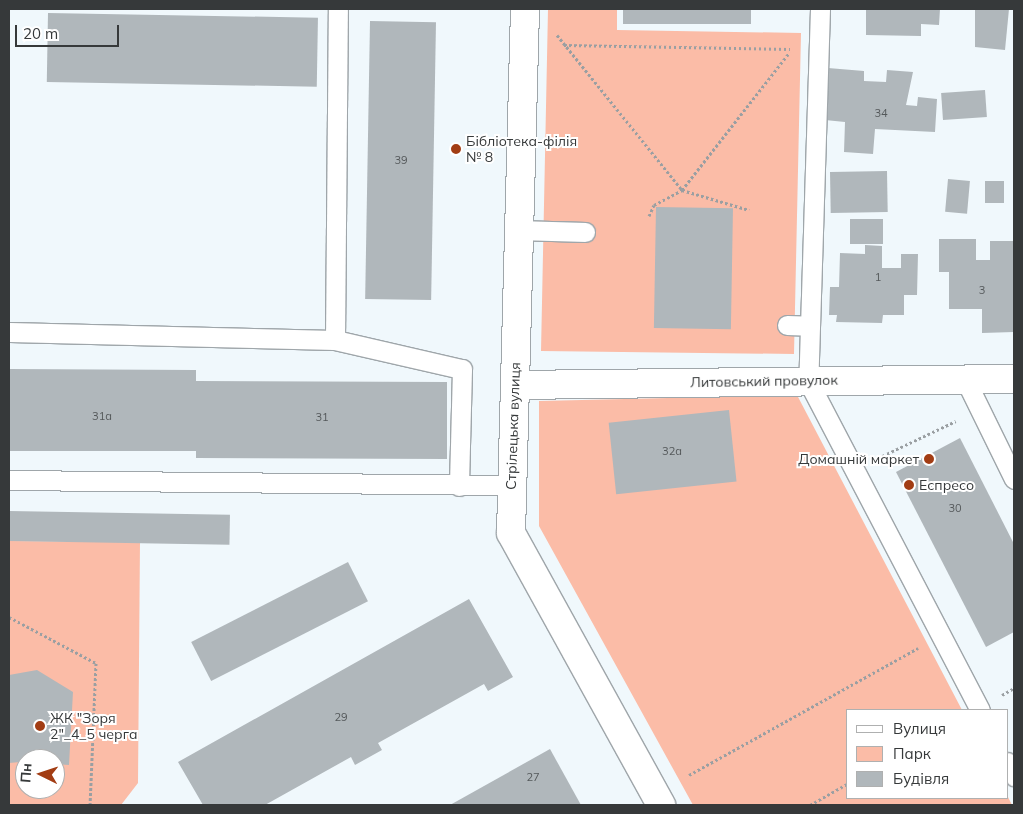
<!DOCTYPE html>
<html>
<head>
<meta charset="utf-8">
<style>
	body { margin:0 }
	#map { position:relative; width:1023px; height:814px; overflow:hidden; background:#f0f8fc; font-family:Mulish,sans-serif }
	div>[style] { position:absolute }
	[style*='--x'] { left:calc(var(--x)*1px); top:calc(var(--y)*1px); width:calc(var(--w)*1px); rotate:calc(var(--a)*1deg) }
	.green>* { inset:0; background:#fbbca7 }
	.building>* { inset:0; background:#b0b7bb; transform-origin:0 0 }
	.path>* { height:3px; margin-top:-1.5px; transform-origin:0; background:repeating-linear-gradient(90deg,#9a9fa2 0 2.5px,transparent 0 5px) }
	.roads { filter:drop-shadow(1px 0 #9fa6aa) drop-shadow(-1px 0 #9fa6aa) drop-shadow(0 1px #9fa6aa) drop-shadow(0 -1px #9fa6aa) }
	.service>* { height:19px; margin:-9.5px; padding:0 9.5px; transform-origin:9.5px; border-radius:9.5px; background:#fff }
	.minor>* { height:28px; margin:-14px; padding:0 14px; transform-origin:14px; border-radius:14px; background:#fff }
	.tertiary>* { height:28px; margin:-14px; padding:0 14px; transform-origin:14px; border-radius:14px; background:#fff }
	.dots>* { width:14px; height:14px; translate:-50% -50%; box-sizing:border-box; border:2px solid #fff; border-radius:50% }
	span { translate:-50% -50%; white-space:nowrap; text-align:center; line-height:1.15; -webkit-text-stroke:4px #fff; paint-order:stroke }
	.number-label { font-size:11px; color:#54585a }
	.number-label span { -webkit-text-stroke-width:0 }
	.poi-label { font-size:14px; color:#36393a }
	.left { translate:0 -50%; text-align:left }
	.right { translate:-100% -50%; text-align:right }
	.street-label { font-size:14px; color:#36393a }
	.frame { position:absolute; inset:0; border:10px solid #36393a; pointer-events:none }
	.legend { position:absolute; left:846px; top:709px; width:162px; height:90px; box-sizing:border-box; background:#fff; border:1px solid #afb0b0; margin:0; padding:6px 9px; list-style:none; font-size:15px; color:#36393a }
	.legend li { display:flex; align-items:center; gap:10px; height:25px }
	.legend b { width:25px; border:1px solid #afb0b0 }
	.north { position:absolute; left:15px; top:749px; width:50px; height:50px; box-sizing:border-box; background:#fff; border:1px solid #afb0b0; border-radius:50%; rotate:274deg; font-size:14px; font-weight:700; line-height:20px; text-align:center; color:#36393a }
	.north::after { content:''; display:block; margin:auto; width:18px; height:22px; background:#a23d14; clip-path:polygon(50% 0,100% 100%,50% 72%,0 100%) }
	.scale { position:absolute; left:15px; top:25px; width:104px; height:22px; box-sizing:border-box; border:2px solid #36393a; border-top:0; padding-left:6px; font-size:15px; line-height:18px; white-space:nowrap; color:#36393a; -webkit-text-stroke:4px #fff; paint-order:stroke }
</style>
</head>
<body>
<div id="map">
	<div class="green">
		<div style="clip-path:polygon(548px 9px,617px 9px,617px 30px,801px 33px,794px 354px,541px 351px)"></div>
		<div style="clip-path:polygon(797px 395px,962px 710px,847px 710px,847px 798px,1007px 795px,1012px 805px,693px 805px,539px 526px,539px 401px)"></div>
		<div style="clip-path:polygon(evenodd,9px 541px,140px 542px,138px 783px,121px 805px,9px 805px,9px 541px,25px 759px,55px 759px,55px 789px,25px 789px,25px 759px)"></div>
	</div>
	<div class="building">
		<div style="left:623px;top:9px;width:128px;height:15px"></div>
		<div style="clip-path:polygon(866px 9px,940px 9px,939px 25px,921px 24px,921px 36px,866px 35px)"></div>
		<div style="clip-path:polygon(975px 9px,1009px 9px,1005px 50px,975px 47px)"></div>
		<div style="left:48px;top:13px;width:270px;height:69px;rotate:1deg"></div>
		<div style="left:370px;top:21px;width:66px;height:278px;rotate:1deg"></div>
		<div style="clip-path:polygon(828px 68px,864px 71px,864px 81px,886px 82px,887px 70px,913px 72px,906px 105px,917px 106px,918px 97px,937px 99px,935px 132px,875px 129px,873px 154px,844px 152px,845px 122px,825px 120px)"></div>
		<div style="left:985px;top:90px;width:27px;height:44px;rotate:86deg"></div>
		<div style="left:887px;top:171px;width:41px;height:57px;rotate:89deg"></div>
		<div style="left:948px;top:179px;width:22px;height:33px;rotate:5deg"></div>
		<div style="left:985px;top:181px;width:19px;height:22px"></div>
		<div style="left:656px;top:207px;width:77px;height:121px;rotate:1deg"></div>
		<div style="left:850px;top:219px;width:33px;height:25px"></div>
		<div style="clip-path:polygon(939px 239px,976px 239px,976px 260px,990px 260px,990px 241px,1014px 241px,1014px 332px,982px 333px,982px 309px,949px 309px,949px 272px,939px 272px)"></div>
		<div style="clip-path:polygon(865px 245px,882px 246px,882px 268px,901px 268px,901px 254px,918px 254px,917px 295px,904px 295px,904px 315px,883px 315px,882px 323px,836px 322px,837px 315px,829px 315px,830px 287px,839px 287px,840px 253px,865px 254px)"></div>
		<div style="clip-path:polygon(9px 369px,196px 370px,196px 381px,447px 382px,447px 459px,196px 458px,196px 451px,9px 451px)"></div>
		<div style="left:729px;top:410px;width:72px;height:121px;rotate:84deg"></div>
		<div style="clip-path:polygon(960px 438px,1014px 544px,1014px 632px,986px 647px,896px 472px)"></div>
		<div style="left:9px;top:511px;width:221px;height:30px;rotate:1deg"></div>
		<div style="left:348px;top:562px;width:44px;height:176px;rotate:63deg"></div>
		<div style="clip-path:polygon(469px 599px,513px 677px,488px 691px,484px 684px,378px 743px,382px 750px,355px 765px,351px 757px,265px 805px,203px 805px,178px 762px)"></div>
		<div style="clip-path:polygon(37px 670px,73px 692px,69px 765px,55px 764px,55px 759px,9px 763px,9px 675px)"></div>
		<div style="clip-path:polygon(550px 749px,581px 805px,450px 805px)"></div>
	</div>
	<div class="path">
		<div style="--x:557;--y:35;--w:199;--a:51.1"></div>
		<div style="--x:682;--y:190;--w:70;--a:16.6"></div>
		<div style="--x:564;--y:45;--w:226;--a:1"></div>
		<div style="--x:649;--y:216;--w:12;--a:-66"></div>
		<div style="--x:654;--y:205;--w:32;--a:-28"></div>
		<div style="--x:682;--y:190;--w:175;--a:-52"></div>
		<div style="--x:878;--y:458;--w:86;--a:-25.4"></div>
		<div style="--x:9;--y:617;--w:98;--a:27.9"></div>
		<div style="--x:96;--y:663;--w:142;--a:92.4"></div>
		<div style="--x:1002;--y:695;--w:14;--a:-30"></div>
		<div style="--x:689;--y:775;--w:262;--a:-29"></div>
		<div style="--x:810;--y:805;--w:43;--a:-29.6"></div>
	</div>
	<div class="roads">
		<div class="service">
			<div style="--x:820;--y:9;--w:372;--a:91.8"></div>
			<div style="--x:808;--y:381;--w:371;--a:62.4"></div>
			<div style="--x:518;--y:230;--w:67;--a:1.7"></div>
			<div style="--x:787;--y:325;--w:23;--a:2"></div>
			<div style="--x:9;--y:332;--w:326;--a:1.4"></div>
			<div style="--x:335;--y:340;--w:331;--a:-89.5"></div>
			<div style="--x:335;--y:340;--w:130;--a:12.9"></div>
			<div style="--x:462;--y:369;--w:117;--a:91.5"></div>
			<div style="--x:965;--y:379;--w:111;--a:63.9"></div>
			<div style="--x:9;--y:480;--w:503;--a:0.57"></div>
			<div style="--x:1007;--y:762;--w:16;--a:63"></div>
		</div>
		<div class="minor">
			<div style="--x:515;--y:385;--w:499;--a:-0.7"></div>
		</div>
		<div class="tertiary">
			<div style="--x:525;--y:9;--w:524;--a:91.53"></div>
			<div style="--x:511;--y:533;--w:311;--a:61.1"></div>
		</div>
	</div>
	<div class="dots">
		<div style="left:456px;top:149px;background:#a23d14"></div>
		<div style="left:929px;top:459px;background:#a23d14"></div>
		<div style="left:909px;top:485px;background:#a23d14"></div>
		<div style="left:40px;top:726px;background:#a23d14"></div>
	</div>
	<div class="number-label">
		<span style="left:881px;top:113px">34</span>
		<span style="left:401px;top:160px">39</span>
		<span style="left:878px;top:277px">1</span>
		<span style="left:982px;top:290px">3</span>
		<span style="left:102px;top:416px">31а</span>
		<span style="left:322px;top:417px">31</span>
		<span style="left:672px;top:451px">32а</span>
		<span style="left:955px;top:508px">30</span>
		<span style="left:341px;top:717px">29</span>
		<span style="left:533px;top:777px">27</span>
	</div>
	<div class="poi-label">
		<span class="left" style="left:466px;top:149px">Бібліотека-філія<br>№ 8</span>
		<span class="right" style="left:919px;top:459px">Домашній маркет</span>
		<span class="left" style="left:919px;top:485px">Еспресо</span>
		<span class="left" style="left:50px;top:726px">ЖК "Зоря<br>2"_4_5 черга</span>
	</div>
	<div class="street-label">
		<span style="left:764px;top:381px;rotate:-1deg">Литовський провулок</span>
		<span style="left:513px;top:426px;rotate:-88deg">Стрілецька вулиця</span>
	</div>
	<div class="frame"></div>
	<ul class="legend">
	<li><b style="height:6px;background:#fff"></b>Вулиця</li>
	<li><b style="height:14px;background:#fbbca7"></b>Парк</li>
	<li><b style="height:14px;background:#b0b7bb"></b>Будівля</li>
	</ul>
	<div class="north">Пн</div>
	<div class="scale">20 m</div>
</div>
</body>
</html>
